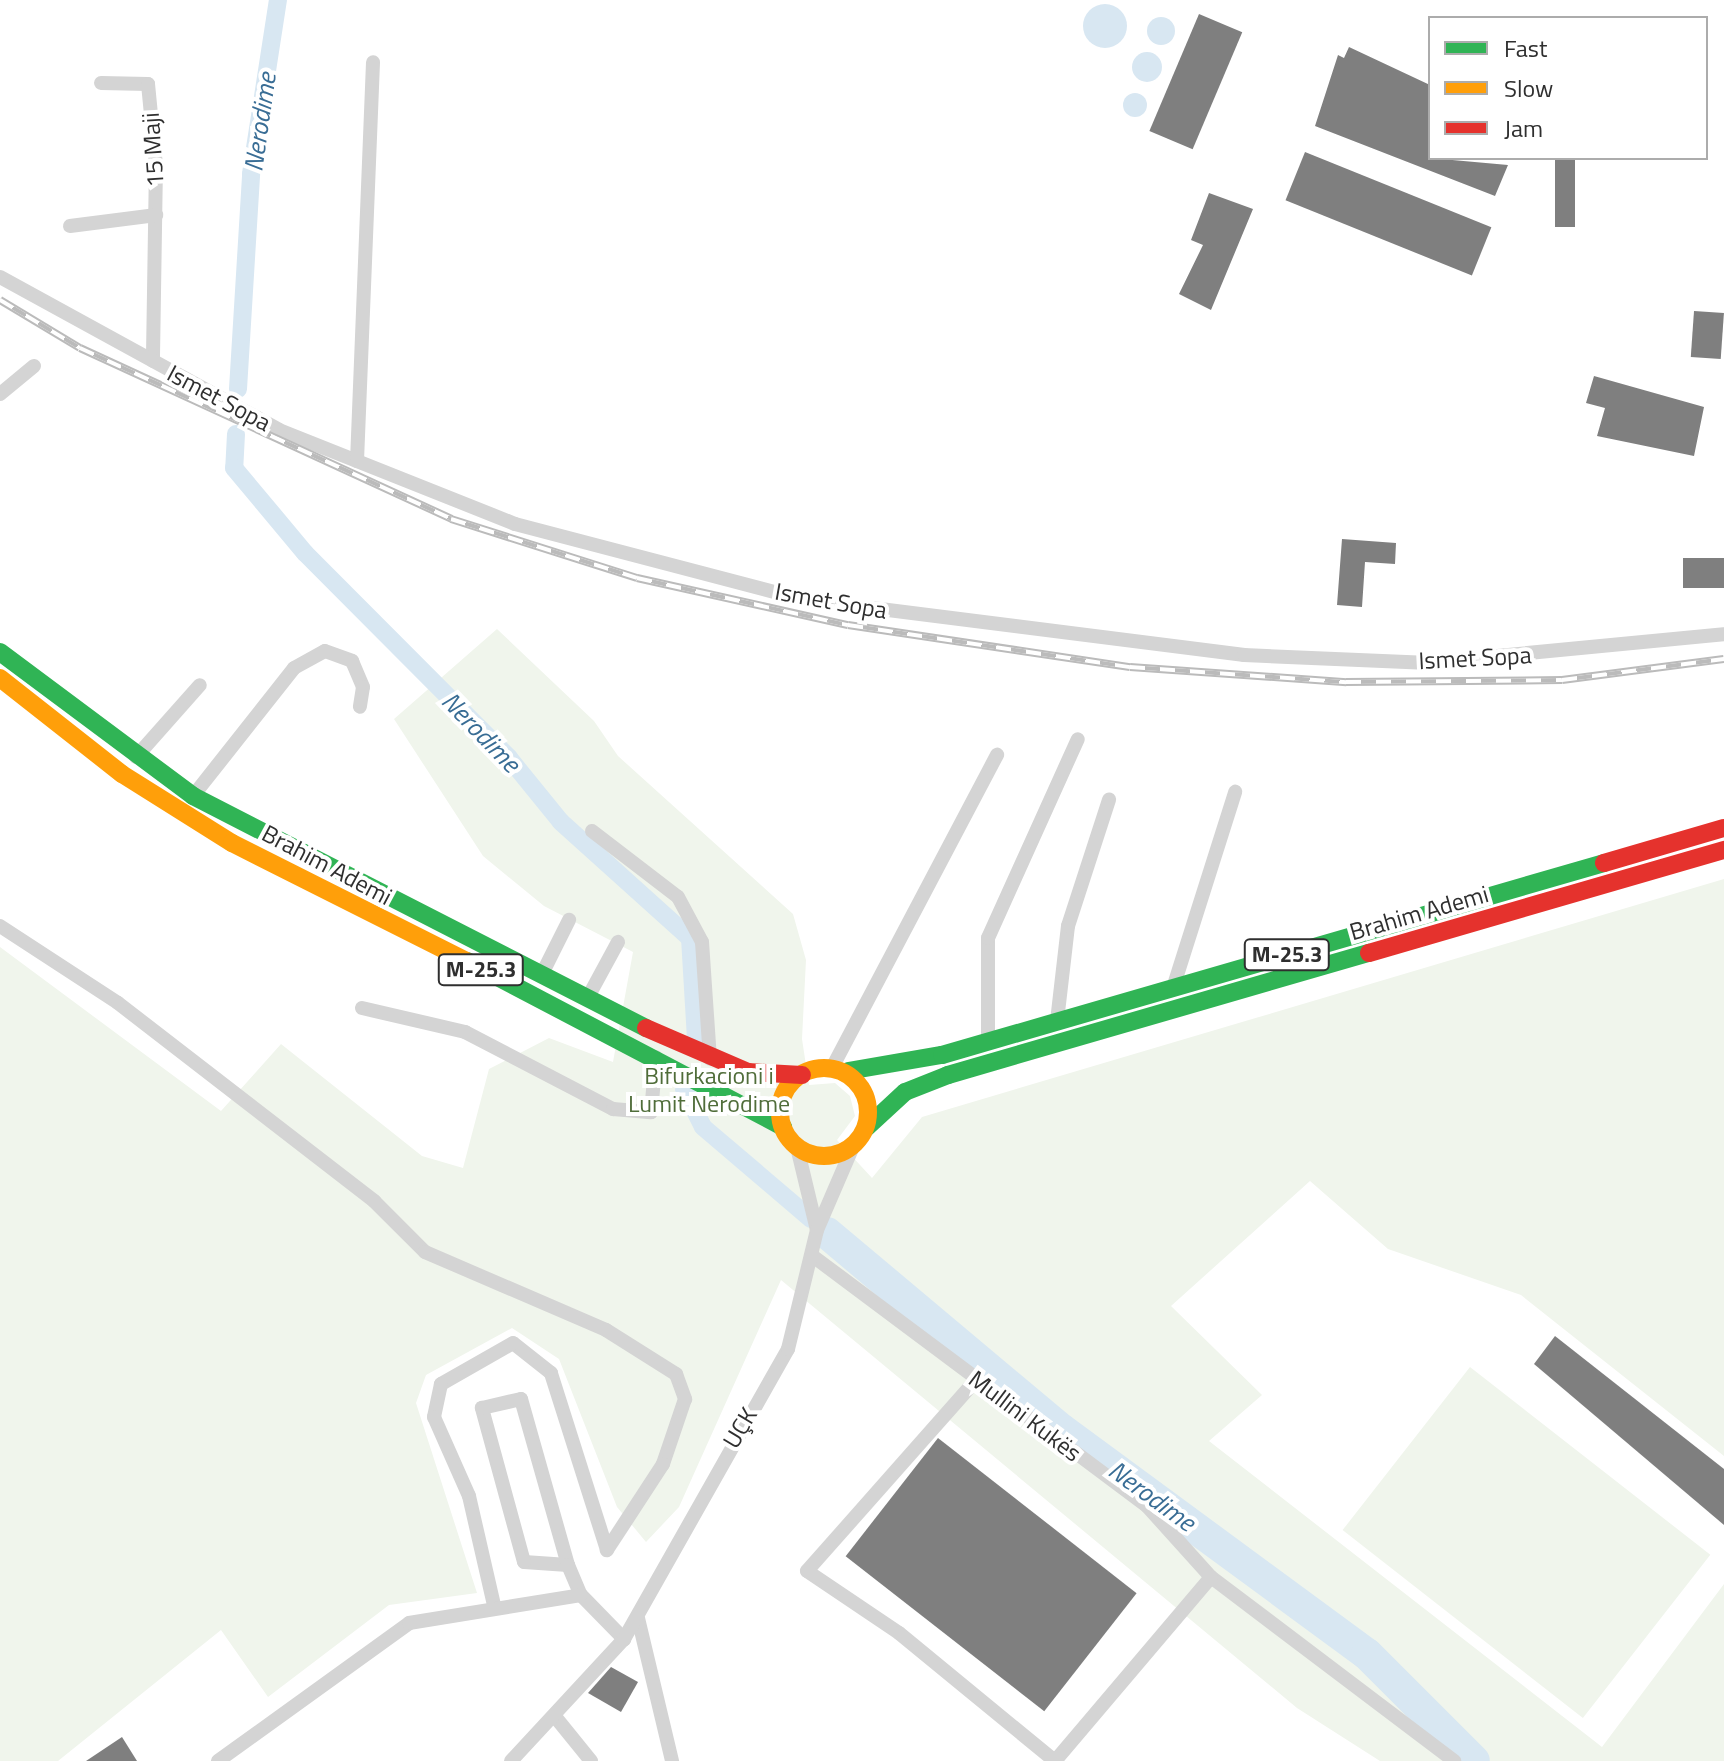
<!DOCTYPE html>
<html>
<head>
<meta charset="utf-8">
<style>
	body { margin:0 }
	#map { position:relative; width:1724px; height:1761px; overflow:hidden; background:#fff; font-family:"Titillium Web",sans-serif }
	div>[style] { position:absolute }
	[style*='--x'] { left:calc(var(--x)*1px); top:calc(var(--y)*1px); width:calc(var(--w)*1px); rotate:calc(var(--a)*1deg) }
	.green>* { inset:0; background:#f0f5ec; transform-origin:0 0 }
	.water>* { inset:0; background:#d8e7f2 }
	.round { border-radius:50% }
	.canal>* { height:18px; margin:-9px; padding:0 9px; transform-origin:9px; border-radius:9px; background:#d8e7f2 }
	.river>* { height:32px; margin:-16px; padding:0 16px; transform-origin:16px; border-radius:16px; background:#d8e7f2 }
	.building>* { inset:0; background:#7f7f7f; transform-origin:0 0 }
	.street>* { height:14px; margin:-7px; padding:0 7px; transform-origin:7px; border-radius:7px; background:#d4d4d4 }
	.fast>* { height:18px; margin:-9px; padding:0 9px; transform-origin:9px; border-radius:9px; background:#30b455 }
	.slow>* { height:18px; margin:-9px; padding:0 9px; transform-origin:9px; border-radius:9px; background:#ff9f0a }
	.slow>.ring { margin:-9px; padding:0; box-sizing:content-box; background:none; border:18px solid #ff9f0a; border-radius:50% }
	.jam>* { height:18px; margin:-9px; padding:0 9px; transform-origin:9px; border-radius:9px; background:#e5322d }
	.rail>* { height:8px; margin-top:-4px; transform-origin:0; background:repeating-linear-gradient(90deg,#fff 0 15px,#bbb 0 30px); box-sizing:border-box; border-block:2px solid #bbb }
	span { translate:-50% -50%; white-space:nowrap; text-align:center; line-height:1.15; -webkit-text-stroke:8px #fff; paint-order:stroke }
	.shield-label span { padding:2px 6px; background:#fff; border:2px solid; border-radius:6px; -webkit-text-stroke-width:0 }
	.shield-label { font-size:22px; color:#2f2f2f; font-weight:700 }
	.street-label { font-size:24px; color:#2f2f2f }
	.park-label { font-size:24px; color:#506d3a }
	.water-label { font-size:26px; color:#396d95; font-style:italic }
	.legend { position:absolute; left:1428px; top:16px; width:280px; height:144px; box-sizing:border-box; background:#fff; border:2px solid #acacac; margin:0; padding:10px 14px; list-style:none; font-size:24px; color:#2f2f2f }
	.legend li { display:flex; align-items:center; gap:16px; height:40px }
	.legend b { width:40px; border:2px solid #acacac }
</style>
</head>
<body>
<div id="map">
	<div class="green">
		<div style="clip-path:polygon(497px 629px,594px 721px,618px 756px,793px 914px,806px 960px,802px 1039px,809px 1085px,835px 1083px,850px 1096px,855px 1116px,837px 1140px,872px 1178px,922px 1117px,1724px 879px,1724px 1456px,1521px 1295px,1388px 1249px,1310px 1181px,1171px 1306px,1262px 1395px,1209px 1441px,1602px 1747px,1724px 1584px,1724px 1761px,1380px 1761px,1297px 1708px,781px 1280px,679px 1507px,646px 1542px,617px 1507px,559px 1359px,512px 1328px,426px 1375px,416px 1403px,477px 1593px,389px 1605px,268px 1697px,221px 1630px,58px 1761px,0 1761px,0 947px,221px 1111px,281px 1044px,422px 1156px,463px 1168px,489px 1069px,549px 1038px,613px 1062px,633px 952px,544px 906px,483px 856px,394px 719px)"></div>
		<div style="left:1470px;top:1367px;width:305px;height:207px;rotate:38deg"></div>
	</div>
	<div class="water">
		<div class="round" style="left:1083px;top:4px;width:44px;height:44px"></div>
		<div class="round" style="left:1147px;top:17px;width:28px;height:28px"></div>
		<div class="round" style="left:1132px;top:52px;width:30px;height:30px"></div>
		<div class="round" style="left:1123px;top:93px;width:24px;height:24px"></div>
	</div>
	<div class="canal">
		<div style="--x:238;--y:389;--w:215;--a:-86.5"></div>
		<div style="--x:251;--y:174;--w:176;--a:-81.2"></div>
		<div style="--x:236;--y:434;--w:34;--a:93"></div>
		<div style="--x:234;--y:468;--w:111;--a:50.1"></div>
		<div style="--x:305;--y:553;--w:289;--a:45.1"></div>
		<div style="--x:509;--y:758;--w:82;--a:50.9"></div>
		<div style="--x:561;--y:822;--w:173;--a:42"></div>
		<div style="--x:690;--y:938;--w:102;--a:86.6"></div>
		<div style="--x:684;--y:1089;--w:42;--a:63.4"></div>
		<div style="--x:703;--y:1127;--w:142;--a:40.4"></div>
	</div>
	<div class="river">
		<div style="--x:827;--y:1233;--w:307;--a:40"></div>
		<div style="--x:1062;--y:1430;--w:378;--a:36.3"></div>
		<div style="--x:1367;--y:1654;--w:151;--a:45"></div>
	</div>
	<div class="building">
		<div style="left:1199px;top:14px;width:47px;height:127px;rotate:23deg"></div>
		<div style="clip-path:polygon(1349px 47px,1430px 85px,1430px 158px,1508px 165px,1495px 196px,1315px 126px,1338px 55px,1344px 58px)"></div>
		<div style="left:1305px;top:152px;width:201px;height:52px;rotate:22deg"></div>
		<div style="left:1555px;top:158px;width:20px;height:69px"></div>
		<div style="clip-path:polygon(1209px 193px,1253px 209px,1211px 310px,1179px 294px,1203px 245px,1191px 240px)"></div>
		<div style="left:1694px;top:311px;width:30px;height:46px;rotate:4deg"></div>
		<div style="clip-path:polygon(1594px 376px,1704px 407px,1694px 456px,1597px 436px,1605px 408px,1586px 403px)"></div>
		<div style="clip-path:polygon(1342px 539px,1396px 543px,1395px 564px,1365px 562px,1362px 607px,1337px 605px)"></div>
		<div style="left:1724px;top:558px;width:30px;height:41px;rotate:90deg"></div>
		<div style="clip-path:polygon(1555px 1336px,1724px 1469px,1724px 1525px,1534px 1364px)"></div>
		<div style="left:938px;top:1438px;width:252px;height:150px;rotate:38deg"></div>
		<div style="clip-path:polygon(611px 1667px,638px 1682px,621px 1712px,588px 1693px)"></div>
		<div style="clip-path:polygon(122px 1737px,137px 1761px,86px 1761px)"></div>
	</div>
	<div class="street">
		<div style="--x:101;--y:83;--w:47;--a:1.2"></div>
		<div style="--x:148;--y:84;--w:81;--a:84.4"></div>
		<div style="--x:156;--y:165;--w:196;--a:90.9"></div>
		<div style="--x:70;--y:226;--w:87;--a:-7.3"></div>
		<div style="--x:0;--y:277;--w:318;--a:28.7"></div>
		<div style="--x:279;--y:430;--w:254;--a:21.7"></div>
		<div style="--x:515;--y:524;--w:296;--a:14.7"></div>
		<div style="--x:801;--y:599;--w:447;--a:7.2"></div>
		<div style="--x:1244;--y:655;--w:180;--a:2.5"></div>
		<div style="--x:1424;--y:663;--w:301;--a:-5.5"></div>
		<div style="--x:0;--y:394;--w:44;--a:-39.5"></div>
		<div style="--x:357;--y:461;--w:399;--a:-87.7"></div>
		<div style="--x:136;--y:757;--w:96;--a:-48.4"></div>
		<div style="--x:193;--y:796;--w:163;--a:-51.7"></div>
		<div style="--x:294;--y:668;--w:35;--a:-29"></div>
		<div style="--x:325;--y:651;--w:29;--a:20"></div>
		<div style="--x:352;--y:661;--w:28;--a:67"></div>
		<div style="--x:363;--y:687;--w:20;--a:99"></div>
		<div style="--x:592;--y:831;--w:108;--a:37.5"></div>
		<div style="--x:678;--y:897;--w:51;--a:61.9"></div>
		<div style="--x:702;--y:942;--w:117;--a:86.1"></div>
		<div style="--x:0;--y:926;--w:141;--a:33.1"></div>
		<div style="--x:118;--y:1003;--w:324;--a:37.7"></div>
		<div style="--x:374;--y:1201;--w:72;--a:45"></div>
		<div style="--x:425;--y:1252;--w:197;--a:23.3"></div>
		<div style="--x:606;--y:1330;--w:83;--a:32.2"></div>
		<div style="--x:676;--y:1374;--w:27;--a:70"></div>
		<div style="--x:685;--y:1399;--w:69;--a:108.7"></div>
		<div style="--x:663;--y:1464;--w:103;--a:123.1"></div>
		<div style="--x:607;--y:1550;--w:186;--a:-107.6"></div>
		<div style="--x:551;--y:1373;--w:48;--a:-141.7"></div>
		<div style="--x:513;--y:1343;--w:83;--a:150.3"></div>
		<div style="--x:441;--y:1384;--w:34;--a:102"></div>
		<div style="--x:434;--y:1417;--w:86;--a:66.1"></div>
		<div style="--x:469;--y:1496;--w:112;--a:77.1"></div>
		<div style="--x:541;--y:976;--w:63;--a:-63.4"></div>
		<div style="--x:1173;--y:988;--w:206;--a:-72.4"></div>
		<div style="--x:587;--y:999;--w:65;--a:-61.5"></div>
		<div style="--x:362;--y:1008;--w:106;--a:13.1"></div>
		<div style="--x:465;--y:1032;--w:167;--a:27.5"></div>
		<div style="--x:613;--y:1109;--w:38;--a:5"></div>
		<div style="--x:651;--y:1112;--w:55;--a:-84.8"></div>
		<div style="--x:1057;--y:1021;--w:96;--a:-83.4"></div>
		<div style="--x:1068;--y:926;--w:133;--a:-72"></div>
		<div style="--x:988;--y:1041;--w:103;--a:-90"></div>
		<div style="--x:988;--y:938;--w:218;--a:-65.7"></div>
		<div style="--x:833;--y:1066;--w:352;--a:-62.2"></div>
		<div style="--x:797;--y:1147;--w:85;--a:76.5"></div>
		<div style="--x:814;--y:1257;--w:416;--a:36.8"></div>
		<div style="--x:1147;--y:1506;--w:96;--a:48"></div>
		<div style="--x:1211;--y:1577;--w:305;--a:37.1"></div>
		<div style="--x:976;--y:1380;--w:255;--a:131.5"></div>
		<div style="--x:807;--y:1571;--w:111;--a:34"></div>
		<div style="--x:899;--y:1633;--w:202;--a:39.4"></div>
		<div style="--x:1055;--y:1761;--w:241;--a:-49.7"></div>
		<div style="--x:568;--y:1565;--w:44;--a:-176.1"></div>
		<div style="--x:524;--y:1562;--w:160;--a:-105.3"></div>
		<div style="--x:482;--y:1408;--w:40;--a:-13"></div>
		<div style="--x:521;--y:1399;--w:173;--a:74.2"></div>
		<div style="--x:568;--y:1565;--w:33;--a:67"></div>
		<div style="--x:581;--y:1595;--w:62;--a:45.7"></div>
		<div style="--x:638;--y:1618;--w:147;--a:76.6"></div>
		<div style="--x:557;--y:1719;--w:54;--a:51"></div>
		<div style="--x:218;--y:1761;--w:236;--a:-35.8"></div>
		<div style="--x:409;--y:1623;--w:174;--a:-9.2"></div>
		<div style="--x:511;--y:1761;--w:166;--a:-47.2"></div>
		<div style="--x:624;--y:1639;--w:333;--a:-60.5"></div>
		<div style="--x:788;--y:1349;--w:122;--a:-76.3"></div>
		<div style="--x:817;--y:1230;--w:94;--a:-66.7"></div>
	</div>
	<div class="fast">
		<div style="--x:0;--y:652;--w:241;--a:36.7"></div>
		<div style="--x:193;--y:796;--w:509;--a:27.12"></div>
		<div style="--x:467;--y:961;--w:357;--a:27.7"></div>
		<div style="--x:848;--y:1071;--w:95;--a:-9.7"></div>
		<div style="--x:942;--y:1055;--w:689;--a:-16.17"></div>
		<div style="--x:865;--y:1129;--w:54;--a:-42.8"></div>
		<div style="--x:905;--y:1092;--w:46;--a:-21.6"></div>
		<div style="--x:948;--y:1075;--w:438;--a:-16.2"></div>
	</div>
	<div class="slow">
		<div style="--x:0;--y:678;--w:155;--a:38.2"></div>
		<div style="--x:122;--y:774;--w:130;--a:32.1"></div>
		<div style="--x:232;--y:843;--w:263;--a:26.7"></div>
		<div class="ring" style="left:780px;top:1068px;width:70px;height:70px"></div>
	</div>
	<div class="jam">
		<div style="--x:1604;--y:863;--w:125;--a:-16.3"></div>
		<div style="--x:1369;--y:953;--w:370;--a:-16.2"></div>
		<div style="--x:646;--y:1028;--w:111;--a:23.3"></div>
		<div style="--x:748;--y:1072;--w:54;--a:3.2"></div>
	</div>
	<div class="rail">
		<div style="--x:0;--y:300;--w:93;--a:31"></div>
		<div style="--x:80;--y:348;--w:409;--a:24.7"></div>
		<div style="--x:451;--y:519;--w:195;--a:17.6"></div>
		<div style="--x:637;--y:578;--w:216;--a:12.6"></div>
		<div style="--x:848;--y:625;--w:285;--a:8.5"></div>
		<div style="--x:1130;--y:667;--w:217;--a:4"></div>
		<div style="--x:1346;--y:682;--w:216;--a:-0.5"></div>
		<div style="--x:1562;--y:680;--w:163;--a:-7.4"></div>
	</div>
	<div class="shield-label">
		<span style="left:1287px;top:955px">M-25.3</span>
		<span style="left:481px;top:970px">M-25.3</span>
	</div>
	<div class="street-label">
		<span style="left:153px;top:150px;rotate:-94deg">15 Maji</span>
		<span style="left:219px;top:398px;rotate:28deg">Ismet Sopa</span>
		<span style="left:831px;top:601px;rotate:10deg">Ismet Sopa</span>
		<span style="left:1475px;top:658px;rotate:-3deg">Ismet Sopa</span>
		<span style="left:327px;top:865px;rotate:28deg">Brahim Ademi</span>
		<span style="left:1419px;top:913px;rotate:-16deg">Brahim Ademi</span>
		<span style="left:1025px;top:1416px;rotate:37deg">Mullini Kukës</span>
		<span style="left:740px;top:1428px;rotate:-59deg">UÇK</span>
	</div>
	<div class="park-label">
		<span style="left:709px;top:1090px">Bifurkacioni i<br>Lumit Nerodime</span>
	</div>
	<div class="water-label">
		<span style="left:260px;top:122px;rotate:-82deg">Nerodime</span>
		<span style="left:481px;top:732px;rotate:46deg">Nerodime</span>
		<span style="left:1152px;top:1496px;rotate:36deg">Nerodime</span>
	</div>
	<ul class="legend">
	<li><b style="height:10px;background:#30b455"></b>Fast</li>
	<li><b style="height:10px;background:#ff9f0a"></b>Slow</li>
	<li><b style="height:10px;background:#e5322d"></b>Jam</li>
	</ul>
</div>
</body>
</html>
